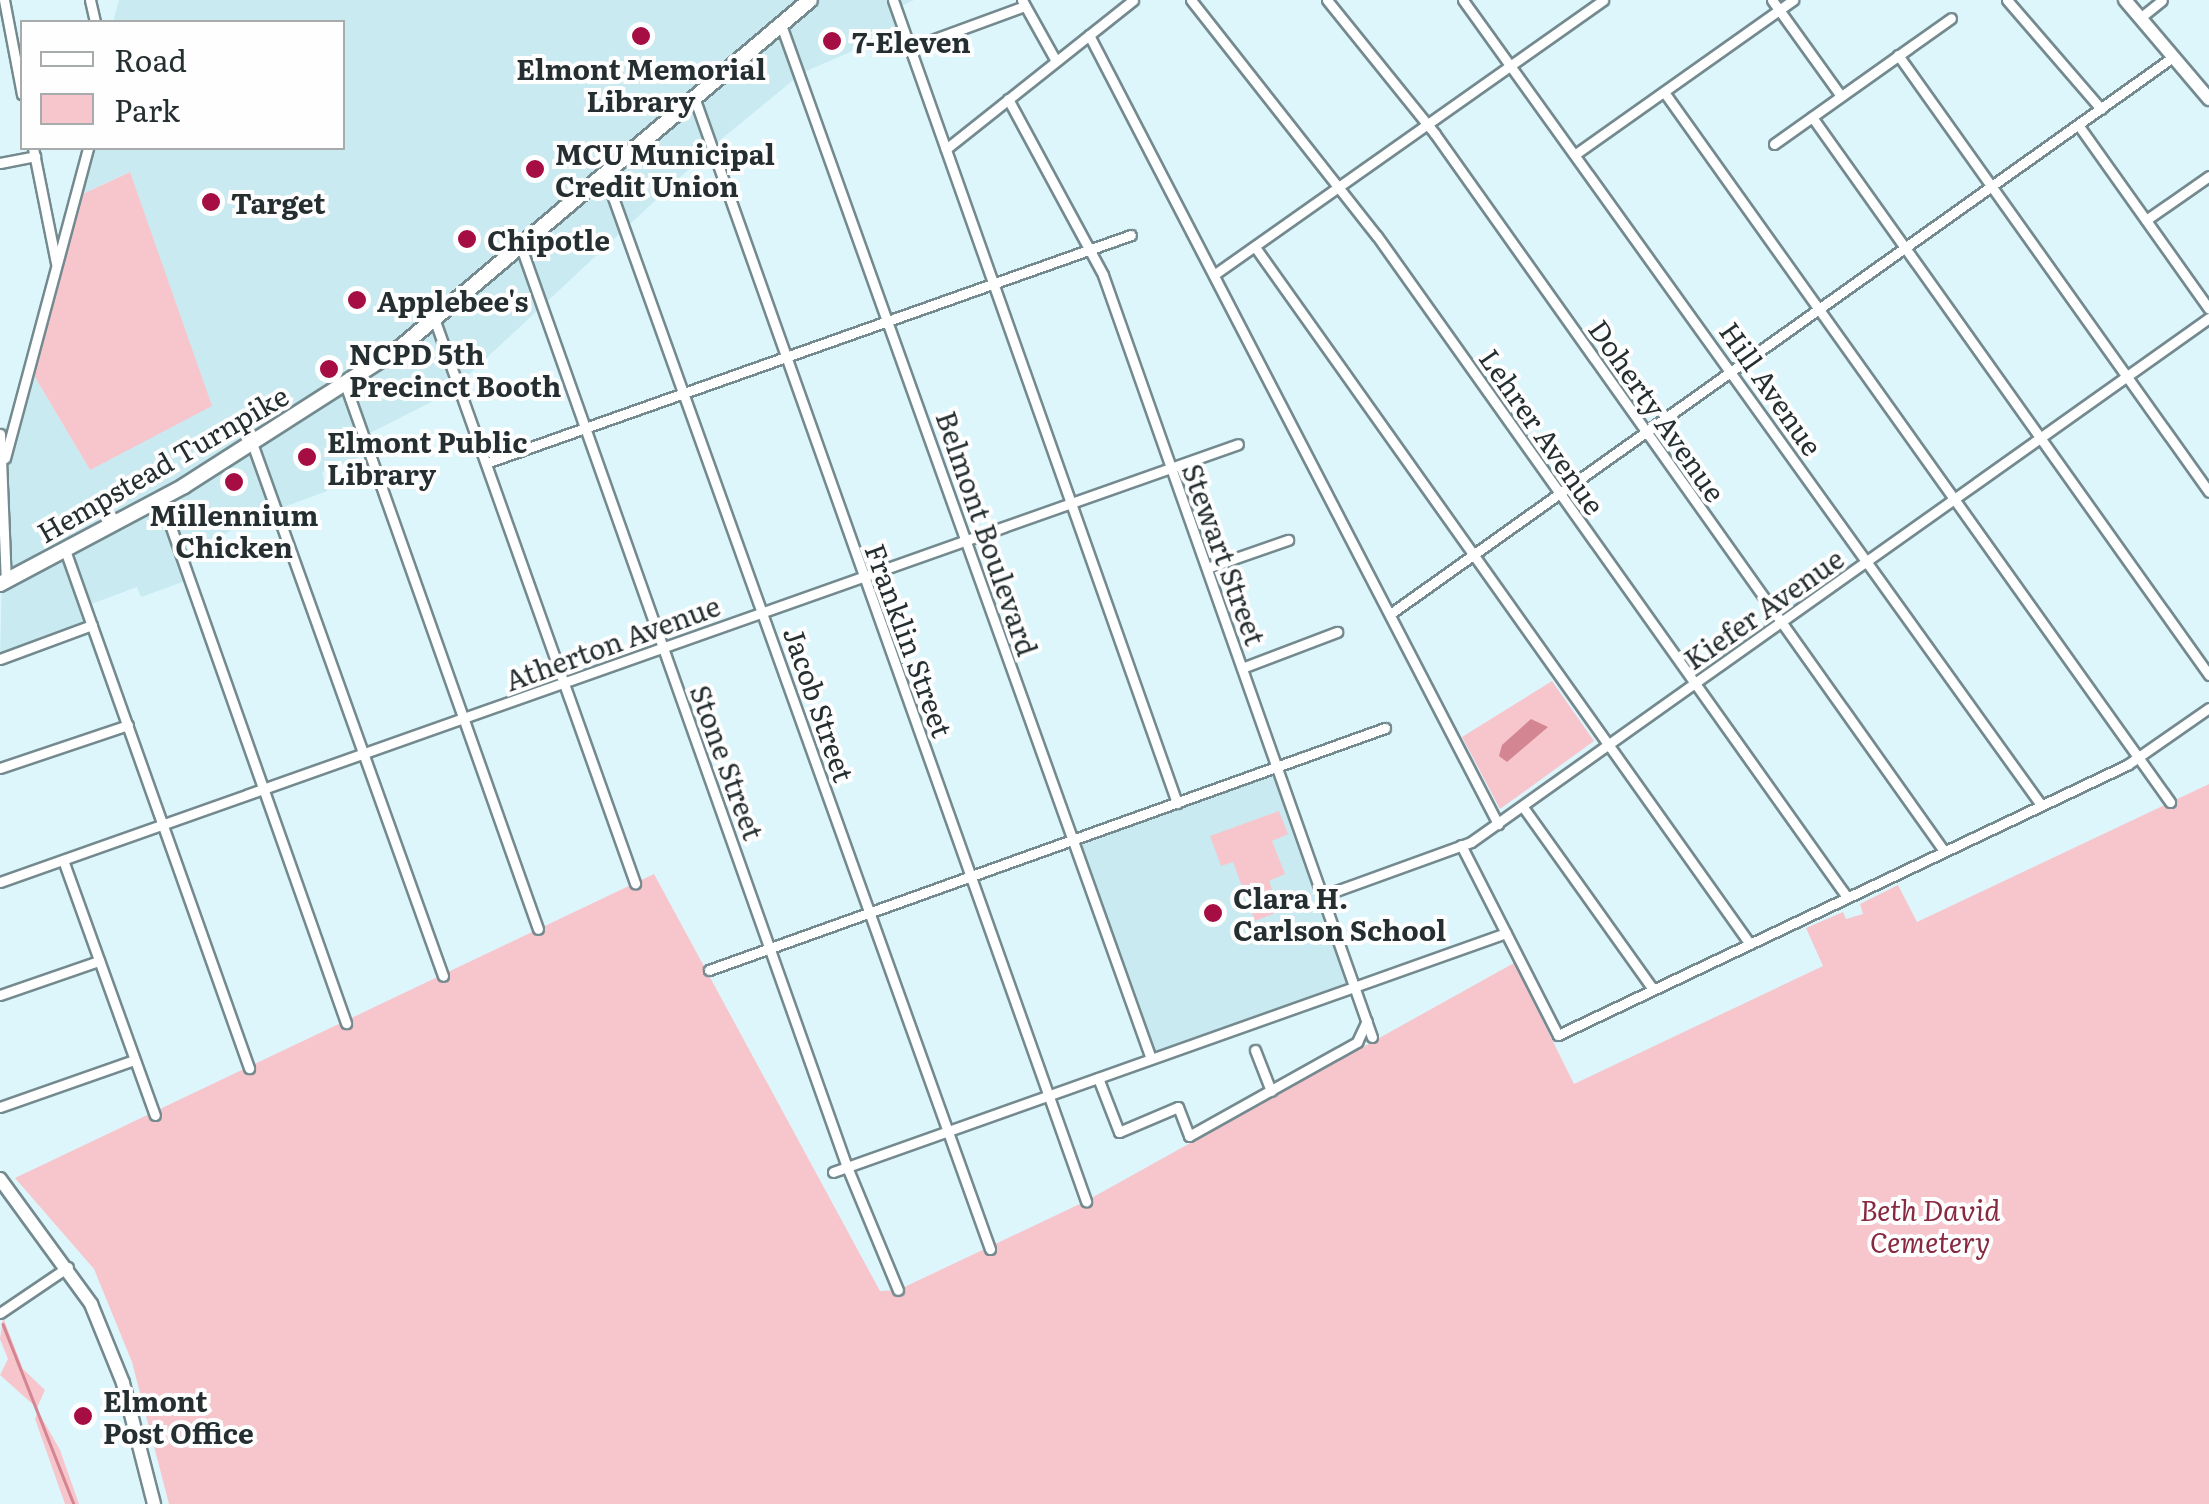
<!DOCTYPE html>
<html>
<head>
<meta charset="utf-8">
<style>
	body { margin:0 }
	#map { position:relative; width:2209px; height:1504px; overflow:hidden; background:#ddf6fc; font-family:Literata,serif }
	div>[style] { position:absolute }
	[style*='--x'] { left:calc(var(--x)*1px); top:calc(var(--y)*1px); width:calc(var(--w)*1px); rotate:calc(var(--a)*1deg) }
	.built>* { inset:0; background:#c9eaf1; transform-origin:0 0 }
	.green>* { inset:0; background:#f7c6cc }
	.water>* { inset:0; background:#d48592 }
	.stream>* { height:2.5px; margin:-1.25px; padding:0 1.25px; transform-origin:1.25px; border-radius:1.25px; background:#d48592 }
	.roads { filter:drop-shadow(2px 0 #748a8f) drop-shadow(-2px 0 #748a8f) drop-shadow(0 2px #748a8f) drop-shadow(0 -2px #748a8f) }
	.minor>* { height:9px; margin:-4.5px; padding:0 4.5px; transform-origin:4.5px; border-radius:4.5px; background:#fff }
	.secondary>* { height:12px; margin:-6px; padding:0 6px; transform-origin:6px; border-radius:6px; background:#fff }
	.primary>* { height:14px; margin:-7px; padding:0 7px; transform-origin:7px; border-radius:7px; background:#fff }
	.dots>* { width:28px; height:28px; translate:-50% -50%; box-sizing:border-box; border:5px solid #fefefe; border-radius:50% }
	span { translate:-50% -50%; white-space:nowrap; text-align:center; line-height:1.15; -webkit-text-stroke:8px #fefefe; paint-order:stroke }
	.poi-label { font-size:28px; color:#252e30; font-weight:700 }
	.left { translate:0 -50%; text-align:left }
	.street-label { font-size:28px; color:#252e30 }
	.park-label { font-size:28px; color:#872a41; font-style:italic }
	.legend { position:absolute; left:20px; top:20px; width:325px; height:130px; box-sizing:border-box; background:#fefefe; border:2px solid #a7abac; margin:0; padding:12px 18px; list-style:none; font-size:30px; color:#252e30 }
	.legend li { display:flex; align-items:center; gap:20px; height:50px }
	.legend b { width:50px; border:2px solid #a7abac }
</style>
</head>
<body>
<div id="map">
	<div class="built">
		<div style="clip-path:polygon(119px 0,914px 0,896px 9px,903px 29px,802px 73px,719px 141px,449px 393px,364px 436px,369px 453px,322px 472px,327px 491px,249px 520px,193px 553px,188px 580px,141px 597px,137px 587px,86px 606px,92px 625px,0 659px,5px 458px,29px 367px,90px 470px,129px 172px,74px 198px,88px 148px,342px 148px,342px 22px,113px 22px)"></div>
		<div style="left:1274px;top:772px;width:225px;height:208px;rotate:71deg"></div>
	</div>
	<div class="green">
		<div style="clip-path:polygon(130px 172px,212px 406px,90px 470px,29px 367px,74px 198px)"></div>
		<div style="clip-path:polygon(1552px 681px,1594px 741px,1500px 809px,1462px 737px)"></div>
		<div style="clip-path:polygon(2209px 784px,2209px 1504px,169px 1504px,132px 1362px,94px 1269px,15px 1178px,654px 874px,880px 1291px,898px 1290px,1086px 1201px,1514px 963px,1574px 1084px,1823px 966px,1806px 928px,1843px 912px,1846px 919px,1863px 914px,1860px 904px,1898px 885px,1917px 922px)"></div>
		<div style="clip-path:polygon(1279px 811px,1288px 834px,1272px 841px,1285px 874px,1269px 881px,1280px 911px,1255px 921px,1233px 862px,1221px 866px,1210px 836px)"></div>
		<div style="clip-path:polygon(3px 1317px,23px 1369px,45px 1390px,37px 1408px,0 1375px,8px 1359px,0 1339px)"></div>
		<div style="clip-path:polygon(38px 1411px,60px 1450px,79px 1504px,65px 1504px,35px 1419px)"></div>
	</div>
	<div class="water">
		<div style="clip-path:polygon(1531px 719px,1548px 727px,1507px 762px,1499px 756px,1502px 745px)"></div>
	</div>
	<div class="stream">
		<div style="--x:3;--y:1324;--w:193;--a:68.5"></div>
	</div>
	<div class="roads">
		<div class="minor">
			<div style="--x:4;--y:0;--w:96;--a:79.2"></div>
			<div style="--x:90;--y:0;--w:23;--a:77"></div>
			<div style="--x:893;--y:0;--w:852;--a:70.52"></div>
			<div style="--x:1022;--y:0;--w:70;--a:60.9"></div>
			<div style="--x:1191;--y:0;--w:300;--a:51.8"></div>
			<div style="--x:1377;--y:236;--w:811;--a:54.59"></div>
			<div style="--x:1327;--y:0;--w:172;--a:51.1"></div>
			<div style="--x:1435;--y:134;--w:879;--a:54.63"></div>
			<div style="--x:1463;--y:0;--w:991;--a:54.32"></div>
			<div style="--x:1772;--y:0;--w:118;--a:54.3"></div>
			<div style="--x:2007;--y:0;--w:144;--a:49.2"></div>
			<div style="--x:2140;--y:18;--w:28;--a:-39"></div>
			<div style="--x:780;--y:22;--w:1101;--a:70.31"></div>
			<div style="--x:1089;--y:35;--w:889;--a:62.6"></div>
			<div style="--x:910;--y:48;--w:122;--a:-20.1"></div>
			<div style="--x:1898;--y:55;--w:536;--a:54.56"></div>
			<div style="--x:1664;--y:92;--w:872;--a:54.52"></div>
			<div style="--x:694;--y:97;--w:1172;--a:70.45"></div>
			<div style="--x:1008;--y:99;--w:200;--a:61.6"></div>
			<div style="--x:1103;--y:275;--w:808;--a:70.56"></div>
			<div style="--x:1812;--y:117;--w:685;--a:54.57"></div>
			<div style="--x:2079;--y:126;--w:224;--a:54.6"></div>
			<div style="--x:1774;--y:144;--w:217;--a:-35.4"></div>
			<div style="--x:33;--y:148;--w:117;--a:78.7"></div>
			<div style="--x:946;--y:149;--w:239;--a:-38.5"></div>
			<div style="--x:1577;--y:153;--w:265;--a:-35.3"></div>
			<div style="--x:0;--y:163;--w:36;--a:-11"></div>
			<div style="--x:605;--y:175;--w:1141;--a:70.28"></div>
			<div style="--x:2146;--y:220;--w:77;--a:-34.9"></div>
			<div style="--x:521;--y:247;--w:976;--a:70.49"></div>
			<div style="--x:847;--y:1167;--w:133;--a:67.5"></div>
			<div style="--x:1255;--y:247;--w:855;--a:54.62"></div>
			<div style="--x:1215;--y:274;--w:475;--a:-35.2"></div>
			<div style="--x:435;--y:321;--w:597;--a:70.41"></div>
			<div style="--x:345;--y:384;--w:578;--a:70.5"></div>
			<div style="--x:0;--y:434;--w:147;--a:87.7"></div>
			<div style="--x:252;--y:443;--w:566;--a:70.28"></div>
			<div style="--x:5;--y:458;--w:321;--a:-75"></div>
			<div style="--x:486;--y:463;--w:684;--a:-19.47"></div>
			<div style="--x:161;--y:499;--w:556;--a:70.55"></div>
			<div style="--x:65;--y:550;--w:550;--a:70.44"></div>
			<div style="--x:1207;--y:568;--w:86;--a:-19.1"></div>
			<div style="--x:1390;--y:614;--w:961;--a:-35.43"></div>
			<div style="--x:0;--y:659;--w:98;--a:-20.3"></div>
			<div style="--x:1242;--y:668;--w:102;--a:-20.8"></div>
			<div style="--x:0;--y:768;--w:135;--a:-18.6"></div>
			<div style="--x:1523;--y:807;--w:224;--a:54.5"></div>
			<div style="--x:1461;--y:845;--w:213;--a:63"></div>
			<div style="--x:1558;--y:1035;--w:630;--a:-25.39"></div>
			<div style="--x:2127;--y:765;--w:100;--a:-34.8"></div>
			<div style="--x:63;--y:860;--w:271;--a:70.2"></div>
			<div style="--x:0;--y:882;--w:1313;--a:-19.48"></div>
			<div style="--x:1322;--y:896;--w:158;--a:-19.9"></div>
			<div style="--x:1471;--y:842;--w:905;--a:-35.38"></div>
			<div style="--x:709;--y:970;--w:718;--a:-19.7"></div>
			<div style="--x:0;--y:995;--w:105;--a:-19"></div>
			<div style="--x:1255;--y:1050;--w:44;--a:68.7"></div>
			<div style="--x:1098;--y:1078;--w:58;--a:68.7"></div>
			<div style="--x:1119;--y:1132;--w:64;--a:-23"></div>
			<div style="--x:1178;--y:1107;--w:31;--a:69"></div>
			<div style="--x:1189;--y:1136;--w:193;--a:-29.2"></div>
			<div style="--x:1357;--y:1042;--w:23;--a:-65"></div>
			<div style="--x:0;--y:1107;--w:142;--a:-19.3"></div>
			<div style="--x:833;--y:1172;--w:714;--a:-19.55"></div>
			<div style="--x:0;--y:1313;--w:82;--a:-34.1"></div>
		</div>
		<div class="secondary">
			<div style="--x:2125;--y:0;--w:130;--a:49.7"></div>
			<div style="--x:0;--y:1179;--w:155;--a:53.9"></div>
			<div style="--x:91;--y:1304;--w:85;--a:67.9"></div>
			<div style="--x:123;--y:1383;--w:125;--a:75.6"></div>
		</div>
		<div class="primary">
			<div style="--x:0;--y:584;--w:208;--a:-28"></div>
			<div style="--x:184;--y:486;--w:258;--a:-32.6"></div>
			<div style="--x:401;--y:347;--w:536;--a:-40.31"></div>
		</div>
	</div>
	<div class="dots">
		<div style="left:641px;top:36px;background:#a50d43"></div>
		<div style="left:832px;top:41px;background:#a50d43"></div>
		<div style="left:535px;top:169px;background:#a50d43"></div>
		<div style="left:211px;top:202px;background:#a50d43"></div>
		<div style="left:467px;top:239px;background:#a50d43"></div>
		<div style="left:357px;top:300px;background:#a50d43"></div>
		<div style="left:329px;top:369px;background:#a50d43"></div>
		<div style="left:307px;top:457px;background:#a50d43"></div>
		<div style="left:234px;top:482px;background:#a50d43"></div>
		<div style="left:1213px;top:913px;background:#a50d43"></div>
		<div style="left:83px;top:1416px;background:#a50d43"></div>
	</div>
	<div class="poi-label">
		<span class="left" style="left:852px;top:41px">7-Eleven</span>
		<span style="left:641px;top:84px">Elmont Memorial<br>Library</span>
		<span class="left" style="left:555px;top:169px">MCU Municipal<br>Credit Union</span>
		<span class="left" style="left:231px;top:202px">Target</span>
		<span class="left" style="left:487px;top:239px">Chipotle</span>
		<span class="left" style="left:377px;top:300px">Applebee's</span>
		<span class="left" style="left:349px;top:369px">NCPD 5th<br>Precinct Booth</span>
		<span class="left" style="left:327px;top:457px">Elmont Public<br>Library</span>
		<span style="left:234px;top:530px">Millennium<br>Chicken</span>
		<span class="left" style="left:1233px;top:913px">Clara H.<br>Carlson School</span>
		<span class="left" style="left:103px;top:1416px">Elmont<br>Post Office</span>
	</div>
	<div class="street-label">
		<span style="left:1772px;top:388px;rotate:55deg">Hill Avenue</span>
		<span style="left:1658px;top:410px;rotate:55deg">Doherty Avenue</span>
		<span style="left:1543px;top:431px;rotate:55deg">Lehrer Avenue</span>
		<span style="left:162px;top:463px;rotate:-30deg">Hempstead Turnpike</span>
		<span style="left:988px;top:533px;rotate:71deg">Belmont Boulevard</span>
		<span style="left:1225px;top:554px;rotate:70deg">Stewart Street</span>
		<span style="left:1763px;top:608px;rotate:-35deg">Kiefer Avenue</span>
		<span style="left:910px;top:640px;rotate:70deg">Franklin Street</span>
		<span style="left:612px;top:642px;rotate:-20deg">Atherton Avenue</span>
		<span style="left:820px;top:704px;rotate:71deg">Jacob Street</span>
		<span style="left:728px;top:762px;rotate:70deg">Stone Street</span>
	</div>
	<div class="park-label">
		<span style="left:1930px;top:1225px">Beth David<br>Cemetery</span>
	</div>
	<ul class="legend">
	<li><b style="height:12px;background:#fff"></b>Road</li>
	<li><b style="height:28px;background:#f7c6cc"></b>Park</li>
	</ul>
</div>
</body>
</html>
